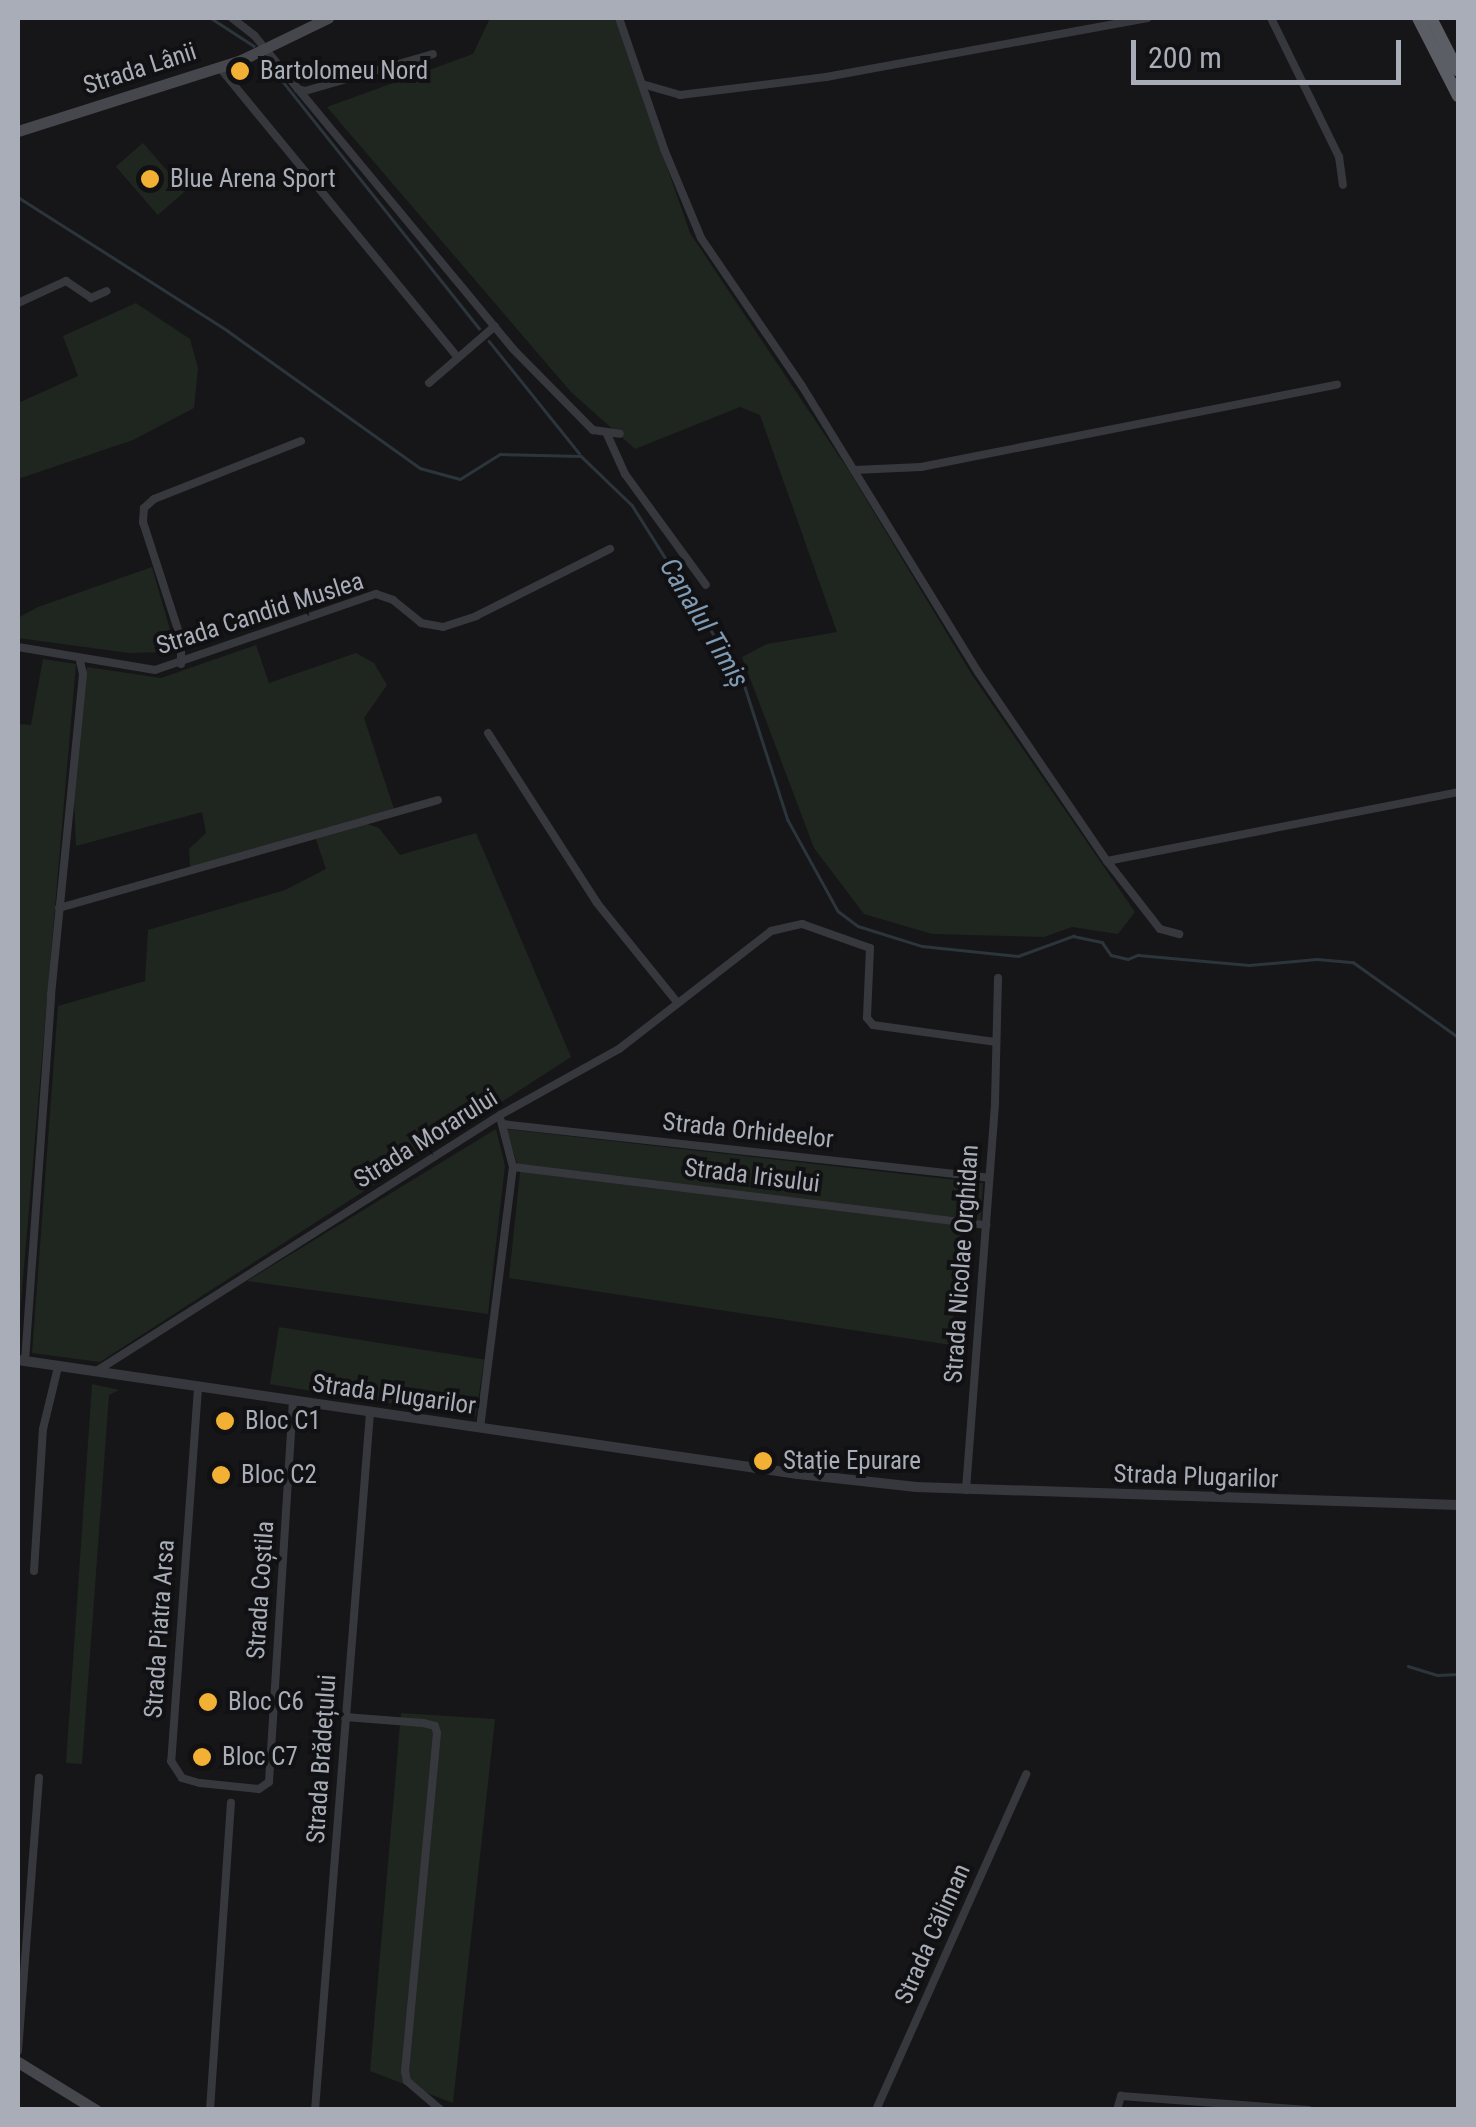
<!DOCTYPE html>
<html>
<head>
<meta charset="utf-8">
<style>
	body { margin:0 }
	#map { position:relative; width:1476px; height:2127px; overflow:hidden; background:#161618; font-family:"Roboto Condensed",sans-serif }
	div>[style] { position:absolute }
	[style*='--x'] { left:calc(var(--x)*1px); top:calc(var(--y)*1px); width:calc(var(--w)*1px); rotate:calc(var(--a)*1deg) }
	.green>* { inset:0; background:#1e261f; transform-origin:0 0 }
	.stream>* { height:2.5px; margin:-1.25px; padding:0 1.25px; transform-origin:1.25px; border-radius:1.25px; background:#2c353c }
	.minor>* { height:8px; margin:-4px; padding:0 4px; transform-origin:4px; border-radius:4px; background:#37383d }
	.tertiary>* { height:10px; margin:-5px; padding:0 5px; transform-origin:5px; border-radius:5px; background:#37383d }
	.secondary>* { height:11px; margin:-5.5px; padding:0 5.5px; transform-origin:5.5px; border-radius:5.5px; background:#45474d }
	.trunk>* { height:12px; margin:-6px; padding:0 6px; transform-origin:6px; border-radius:6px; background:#5b5e65 }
	.dots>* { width:28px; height:28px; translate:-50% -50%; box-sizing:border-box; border:5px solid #111113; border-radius:50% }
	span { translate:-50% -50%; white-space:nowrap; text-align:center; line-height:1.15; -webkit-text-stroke:8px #111113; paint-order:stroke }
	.street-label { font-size:25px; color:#a8adb8 }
	.poi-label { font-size:25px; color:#a8adb8 }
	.left { translate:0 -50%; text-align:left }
	.water-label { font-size:28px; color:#7f9bb3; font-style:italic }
	.frame { position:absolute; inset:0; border:20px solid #a8adb8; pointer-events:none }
	.scale { position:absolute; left:1131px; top:40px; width:270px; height:45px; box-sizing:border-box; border:5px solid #a8adb8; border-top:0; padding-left:12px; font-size:30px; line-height:35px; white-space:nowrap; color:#a8adb8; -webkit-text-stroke:8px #111113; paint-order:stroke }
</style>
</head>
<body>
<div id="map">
	<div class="green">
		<div style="clip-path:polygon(490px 18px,615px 18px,690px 233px,849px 471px,972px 675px,1135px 912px,1118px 934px,1072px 927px,1044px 937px,932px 934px,864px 914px,814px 848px,742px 657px,767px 644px,837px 632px,760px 415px,740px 407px,635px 449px,571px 392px,327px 107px,473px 54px)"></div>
		<div style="left:143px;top:143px;width:64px;height:36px;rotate:49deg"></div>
		<div style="clip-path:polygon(136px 303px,190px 339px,198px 368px,194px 408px,133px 440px,18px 479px,18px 403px,78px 376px,63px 336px)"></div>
		<div style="clip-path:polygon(152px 567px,175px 647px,164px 652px,129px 653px,18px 638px,18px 618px,38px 607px)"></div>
		<div style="clip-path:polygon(256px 645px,269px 683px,356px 653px,374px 663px,387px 685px,364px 718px,395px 812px,367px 824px,379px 828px,400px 855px,476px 833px,571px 1057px,100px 1362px,32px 1353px,58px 1006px,145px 981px,148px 930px,285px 890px,326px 869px,315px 836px,190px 867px,189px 849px,206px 833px,202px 812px,76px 846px,74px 800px,87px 667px,161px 678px)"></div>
		<div style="clip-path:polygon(43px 659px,76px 664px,18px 1336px,18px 724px,31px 725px)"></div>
		<div style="clip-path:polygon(496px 1129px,505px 1166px,488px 1314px,247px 1281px)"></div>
		<div style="clip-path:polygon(506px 1129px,983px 1183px,981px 1220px,962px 1227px,951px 1345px,509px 1278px,520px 1172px)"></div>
		<div style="left:279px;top:1327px;width:208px;height:58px;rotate:9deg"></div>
		<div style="clip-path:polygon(92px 1384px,119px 1390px,109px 1395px,82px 1764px,66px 1763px)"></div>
		<div style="clip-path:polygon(401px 1713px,495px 1719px,453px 2103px,370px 2071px)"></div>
	</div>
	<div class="stream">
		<div style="--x:211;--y:18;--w:51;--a:33.1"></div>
		<div style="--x:265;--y:59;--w:344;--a:51.5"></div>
		<div style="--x:18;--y:197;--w:249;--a:32.5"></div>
		<div style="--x:228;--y:331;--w:236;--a:35.5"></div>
		<div style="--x:420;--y:468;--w:41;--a:15.4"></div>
		<div style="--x:460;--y:479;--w:47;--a:-32"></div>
		<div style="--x:500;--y:454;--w:81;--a:1.4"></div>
		<div style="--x:581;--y:456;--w:71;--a:43.9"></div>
		<div style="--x:632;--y:505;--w:208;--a:57.8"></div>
		<div style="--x:743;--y:681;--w:146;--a:72.1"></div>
		<div style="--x:788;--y:820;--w:104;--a:61.2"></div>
		<div style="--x:838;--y:911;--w:25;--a:37"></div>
		<div style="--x:858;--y:926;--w:67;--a:17.4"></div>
		<div style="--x:922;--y:946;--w:97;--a:5.9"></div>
		<div style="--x:1018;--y:956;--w:59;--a:-20"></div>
		<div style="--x:1073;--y:936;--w:30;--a:12"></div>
		<div style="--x:1102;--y:942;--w:16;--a:55"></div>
		<div style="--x:1111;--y:955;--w:17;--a:13"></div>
		<div style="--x:1128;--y:959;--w:11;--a:-22"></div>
		<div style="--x:1138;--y:955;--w:111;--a:5.1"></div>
		<div style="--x:1249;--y:965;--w:68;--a:-5"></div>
		<div style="--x:1317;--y:959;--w:36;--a:5"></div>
		<div style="--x:1353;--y:962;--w:129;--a:35.5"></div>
		<div style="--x:489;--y:341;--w:144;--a:51.2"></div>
		<div style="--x:1408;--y:1666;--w:31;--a:17"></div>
		<div style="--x:1438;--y:1675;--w:20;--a:-3"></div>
	</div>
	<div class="minor">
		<div style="--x:232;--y:18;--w:28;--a:38"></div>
		<div style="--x:254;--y:35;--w:70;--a:50.8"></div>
		<div style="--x:298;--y:89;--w:7;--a:16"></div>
		<div style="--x:305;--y:91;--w:133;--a:-16.1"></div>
		<div style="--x:619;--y:18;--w:139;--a:71"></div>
		<div style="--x:664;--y:149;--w:96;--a:67.4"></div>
		<div style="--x:701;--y:238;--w:179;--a:55.7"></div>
		<div style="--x:802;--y:386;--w:336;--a:58.4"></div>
		<div style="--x:978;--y:672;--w:229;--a:55.7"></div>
		<div style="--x:1107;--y:861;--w:86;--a:52.1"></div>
		<div style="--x:1160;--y:929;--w:20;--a:15"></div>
		<div style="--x:1271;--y:18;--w:155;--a:63.9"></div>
		<div style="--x:1339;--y:157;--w:28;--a:82"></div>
		<div style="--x:220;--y:68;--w:374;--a:50.6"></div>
		<div style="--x:642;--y:84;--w:40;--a:16"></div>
		<div style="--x:680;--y:95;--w:147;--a:-7"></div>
		<div style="--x:826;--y:77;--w:327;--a:-10.4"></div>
		<div style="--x:298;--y:89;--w:337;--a:50.4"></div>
		<div style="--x:513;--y:349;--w:114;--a:45.4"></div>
		<div style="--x:593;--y:430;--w:27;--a:8"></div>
		<div style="--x:18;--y:303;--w:53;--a:-24.6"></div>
		<div style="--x:66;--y:281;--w:30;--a:34"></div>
		<div style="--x:91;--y:298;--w:17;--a:-24"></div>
		<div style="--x:429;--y:383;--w:87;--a:-40.8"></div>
		<div style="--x:606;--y:432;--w:46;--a:65.7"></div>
		<div style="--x:625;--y:474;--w:137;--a:53.9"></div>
		<div style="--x:854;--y:470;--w:67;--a:-2.6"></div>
		<div style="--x:921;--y:467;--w:424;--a:-11.2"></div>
		<div style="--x:18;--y:647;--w:139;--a:9.5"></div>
		<div style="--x:155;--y:670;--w:234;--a:-19"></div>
		<div style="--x:376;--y:594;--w:18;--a:19"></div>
		<div style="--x:393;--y:600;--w:36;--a:39"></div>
		<div style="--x:421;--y:623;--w:22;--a:10"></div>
		<div style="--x:443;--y:627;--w:35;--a:-18"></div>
		<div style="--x:476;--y:616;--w:150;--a:-26.6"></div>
		<div style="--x:181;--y:664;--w:25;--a:-90"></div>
		<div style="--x:181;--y:639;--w:123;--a:-108"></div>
		<div style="--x:143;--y:522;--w:14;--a:-86"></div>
		<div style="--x:144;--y:508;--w:13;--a:-42"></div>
		<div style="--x:154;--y:499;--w:158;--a:-21.5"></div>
		<div style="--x:488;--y:733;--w:202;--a:57.3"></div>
		<div style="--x:597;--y:903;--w:127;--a:51.1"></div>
		<div style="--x:1107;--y:861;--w:358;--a:-11.1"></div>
		<div style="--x:59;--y:908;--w:394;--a:-15.9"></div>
		<div style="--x:502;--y:1124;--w:490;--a:6.3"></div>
		<div style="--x:513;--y:1167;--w:477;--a:7"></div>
		<div style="--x:25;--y:1361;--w:367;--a:-85.9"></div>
		<div style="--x:51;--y:995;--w:323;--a:-84.3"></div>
		<div style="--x:83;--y:674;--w:13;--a:-103"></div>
		<div style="--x:95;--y:1372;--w:480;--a:-32.4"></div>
		<div style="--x:500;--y:1115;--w:136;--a:-29"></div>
		<div style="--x:619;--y:1049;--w:192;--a:-37.8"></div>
		<div style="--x:771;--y:931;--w:32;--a:-13"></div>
		<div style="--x:802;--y:924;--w:72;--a:19.4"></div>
		<div style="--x:870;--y:948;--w:70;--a:92.5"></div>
		<div style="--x:867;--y:1018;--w:9;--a:49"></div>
		<div style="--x:873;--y:1025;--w:123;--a:7.9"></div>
		<div style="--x:198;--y:1388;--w:374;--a:94.1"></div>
		<div style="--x:171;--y:1761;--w:20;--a:57"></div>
		<div style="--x:182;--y:1778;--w:19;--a:16"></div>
		<div style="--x:200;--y:1783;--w:59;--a:5.8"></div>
		<div style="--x:259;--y:1789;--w:12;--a:-35"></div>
		<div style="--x:269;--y:1782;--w:383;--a:-86.4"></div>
		<div style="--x:480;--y:1428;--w:263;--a:-82.8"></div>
		<div style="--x:513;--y:1167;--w:48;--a:-104.6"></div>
		<div style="--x:966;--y:1490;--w:389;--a:-85.7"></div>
		<div style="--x:995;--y:1102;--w:124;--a:-88.6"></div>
		<div style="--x:34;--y:1571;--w:142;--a:-86.4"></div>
		<div style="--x:43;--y:1429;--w:64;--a:-76.4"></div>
		<div style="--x:345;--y:1717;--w:78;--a:4.4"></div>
		<div style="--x:423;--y:1723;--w:12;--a:14"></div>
		<div style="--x:435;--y:1726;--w:7;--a:74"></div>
		<div style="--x:437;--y:1733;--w:340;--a:95.4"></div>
		<div style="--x:405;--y:2071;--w:10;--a:79"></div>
		<div style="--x:407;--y:2081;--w:45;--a:40.5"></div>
		<div style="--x:18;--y:2051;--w:274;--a:-85.6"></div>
		<div style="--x:210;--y:2110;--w:308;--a:-86.1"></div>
		<div style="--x:315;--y:2110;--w:700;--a:-85.49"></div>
		<div style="--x:876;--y:2110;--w:368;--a:-65.9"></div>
		<div style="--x:1117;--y:2110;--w:15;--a:-74"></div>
		<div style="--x:1121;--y:2096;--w:188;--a:4.3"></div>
	</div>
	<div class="tertiary">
		<div style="--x:18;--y:1360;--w:788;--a:8.32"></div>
		<div style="--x:798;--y:1474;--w:119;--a:6.3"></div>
		<div style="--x:916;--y:1487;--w:542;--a:1.9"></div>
	</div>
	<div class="secondary">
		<div style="--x:18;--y:131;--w:232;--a:-17.6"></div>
		<div style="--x:239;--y:61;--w:99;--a:-25.8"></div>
		<div style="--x:18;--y:2062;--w:92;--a:31.6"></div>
	</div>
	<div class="trunk">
		<div style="--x:1418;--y:18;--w:88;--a:62.9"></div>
		<div style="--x:1431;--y:18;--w:59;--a:63"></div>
	</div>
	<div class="dots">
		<div style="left:240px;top:71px;background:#f2b134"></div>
		<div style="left:150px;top:179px;background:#f2b134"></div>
		<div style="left:225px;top:1421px;background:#f2b134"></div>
		<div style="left:763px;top:1461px;background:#f2b134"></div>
		<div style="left:221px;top:1475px;background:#f2b134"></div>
		<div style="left:208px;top:1702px;background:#f2b134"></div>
		<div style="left:202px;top:1757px;background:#f2b134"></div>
	</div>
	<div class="street-label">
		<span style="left:140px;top:69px;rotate:-18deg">Strada Lânii</span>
		<span style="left:260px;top:614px;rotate:-18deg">Strada Candid Muslea</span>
		<span style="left:748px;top:1131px;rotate:6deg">Strada Orhideelor</span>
		<span style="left:426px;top:1139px;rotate:-32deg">Strada Morarului</span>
		<span style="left:752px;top:1176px;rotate:7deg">Strada Irisului</span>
		<span style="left:962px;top:1264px;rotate:-86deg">Strada Nicolae Orghidan</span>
		<span style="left:394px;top:1395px;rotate:8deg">Strada Plugarilor</span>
		<span style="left:1196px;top:1477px;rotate:2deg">Strada Plugarilor</span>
		<span style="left:261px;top:1590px;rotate:-86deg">Strada Coștila</span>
		<span style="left:160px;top:1629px;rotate:-86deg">Strada Piatra Arsa</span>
		<span style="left:322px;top:1759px;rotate:-86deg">Strada Brădețului</span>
		<span style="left:933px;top:1934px;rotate:-66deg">Strada Căliman</span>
	</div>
	<div class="poi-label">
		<span class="left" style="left:260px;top:71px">Bartolomeu Nord</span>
		<span class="left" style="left:170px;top:179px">Blue Arena Sport</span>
		<span class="left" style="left:245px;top:1421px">Bloc C1</span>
		<span class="left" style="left:783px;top:1461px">Stație Epurare</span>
		<span class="left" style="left:241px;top:1475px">Bloc C2</span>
		<span class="left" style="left:228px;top:1702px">Bloc C6</span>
		<span class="left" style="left:222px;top:1757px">Bloc C7</span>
	</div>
	<div class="water-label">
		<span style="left:704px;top:623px;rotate:59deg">Canalul Timiș</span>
	</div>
	<div class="frame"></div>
	<div class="scale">200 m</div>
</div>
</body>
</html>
